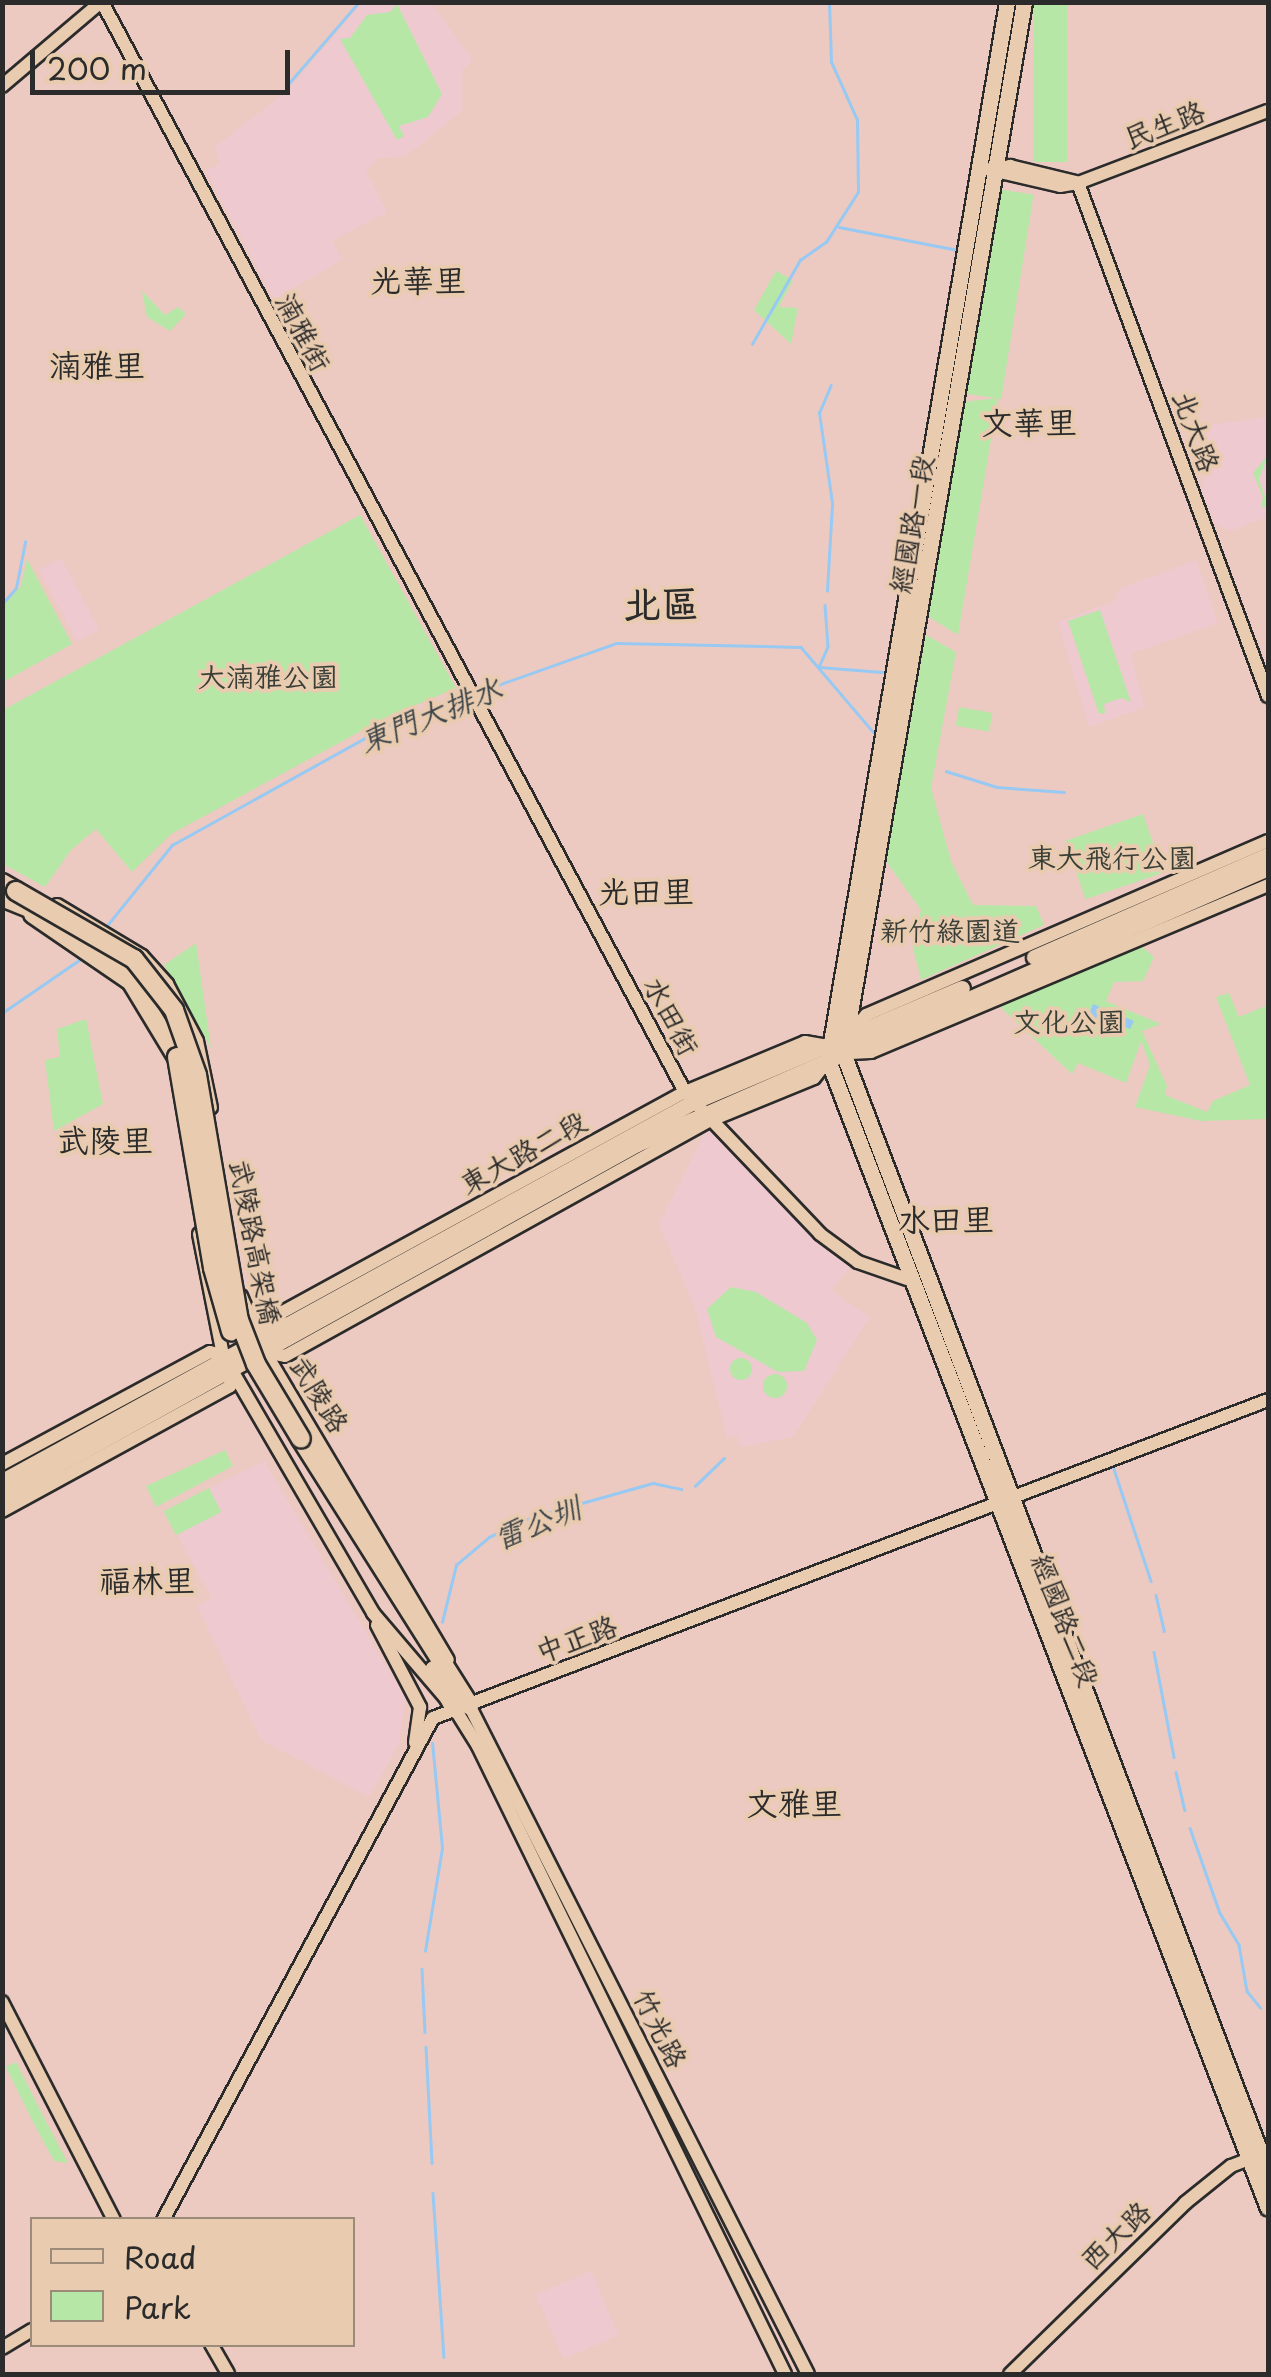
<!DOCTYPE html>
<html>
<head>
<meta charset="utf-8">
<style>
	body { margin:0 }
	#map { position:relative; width:1271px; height:2377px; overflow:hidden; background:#eccac2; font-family:"Playpen Sans","LXGW WenKai TC",sans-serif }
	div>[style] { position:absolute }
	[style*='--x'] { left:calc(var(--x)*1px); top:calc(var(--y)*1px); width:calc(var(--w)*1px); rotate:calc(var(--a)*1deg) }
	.built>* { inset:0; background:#eec9cf; transform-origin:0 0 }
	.green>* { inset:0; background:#b6e7a7; transform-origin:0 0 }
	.round { border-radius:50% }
	.water>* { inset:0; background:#97c9f3 }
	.stream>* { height:2.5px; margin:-1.25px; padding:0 1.25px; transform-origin:1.25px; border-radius:1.25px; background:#97c9f3 }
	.roads { filter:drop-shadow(2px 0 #2b2b2b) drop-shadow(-2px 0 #2b2b2b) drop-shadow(0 2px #2b2b2b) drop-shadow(0 -2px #2b2b2b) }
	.minor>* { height:12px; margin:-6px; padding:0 6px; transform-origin:6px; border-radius:6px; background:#e9cbaf }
	.major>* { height:15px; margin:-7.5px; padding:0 7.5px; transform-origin:7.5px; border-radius:7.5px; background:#e9cbaf }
	.highway>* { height:18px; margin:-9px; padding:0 9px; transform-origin:9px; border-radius:9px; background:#e9cbaf }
	.bridges { filter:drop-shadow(2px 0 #2b2b2b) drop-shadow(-2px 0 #2b2b2b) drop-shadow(0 2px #2b2b2b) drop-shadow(0 -2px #2b2b2b) }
	.highway-bridge>* { height:18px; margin:-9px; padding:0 9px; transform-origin:9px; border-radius:9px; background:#e9cbaf }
	span { translate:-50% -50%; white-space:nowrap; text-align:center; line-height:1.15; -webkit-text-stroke:8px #e9cbaf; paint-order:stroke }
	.street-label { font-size:28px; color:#2b2b2b }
	.park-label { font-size:28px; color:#393e37 }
	.water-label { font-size:30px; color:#3b4349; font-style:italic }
	.quarter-label { font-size:32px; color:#2b2b2b }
	.district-label { font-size:38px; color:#2b2b2b; font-weight:700 }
	.frame { position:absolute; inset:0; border:5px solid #2b2b2b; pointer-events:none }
	.legend { position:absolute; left:30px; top:2217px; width:325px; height:130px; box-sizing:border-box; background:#e9cbaf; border:2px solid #9d8b7a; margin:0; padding:12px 18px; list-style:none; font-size:30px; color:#2b2b2b }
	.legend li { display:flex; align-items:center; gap:20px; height:50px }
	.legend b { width:50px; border:2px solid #9d8b7a }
	.scale { position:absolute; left:30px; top:50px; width:260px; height:45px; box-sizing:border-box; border:5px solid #2b2b2b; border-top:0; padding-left:12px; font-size:30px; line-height:35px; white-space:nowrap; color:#2b2b2b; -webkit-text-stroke:8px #e9cbaf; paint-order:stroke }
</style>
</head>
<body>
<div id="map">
	<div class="built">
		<div style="clip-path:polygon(362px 3px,431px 3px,473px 60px,462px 70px,462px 111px,406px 156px,379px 158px,366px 171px,387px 212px,332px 241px,342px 260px,274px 299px,206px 171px,220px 164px,215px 147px,287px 91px)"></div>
		<div style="clip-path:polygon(1268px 417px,1268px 516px,1231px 531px,1216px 524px,1201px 488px,1210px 467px,1199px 426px)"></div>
		<div style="left:61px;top:558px;width:81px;height:25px;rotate:62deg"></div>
		<div style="clip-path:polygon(1196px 560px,1218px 623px,1130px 654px,1145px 707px,1089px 727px,1058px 622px,1115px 601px,1119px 589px)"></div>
		<div style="clip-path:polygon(707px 1129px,816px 1239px,852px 1265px,831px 1290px,870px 1317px,793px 1437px,740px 1447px,737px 1436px,727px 1438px,695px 1308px,659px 1224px)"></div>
		<div style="clip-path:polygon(264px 1461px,405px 1698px,399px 1744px,369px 1797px,261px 1740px,197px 1606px,212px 1598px,164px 1511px)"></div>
		<div style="left:591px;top:2271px;width:70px;height:60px;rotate:67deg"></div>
	</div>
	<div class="green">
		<div style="left:1033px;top:3px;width:34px;height:159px"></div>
		<div style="clip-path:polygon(397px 4px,442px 94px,428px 117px,399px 126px,404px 136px,397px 140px,340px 39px,350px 38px,367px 15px,390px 12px)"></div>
		<div style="left:998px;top:189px;width:36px;height:207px;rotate:9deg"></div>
		<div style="clip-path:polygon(776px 271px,793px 280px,779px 307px,798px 308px,791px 344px,754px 310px)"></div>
		<div style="clip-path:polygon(142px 291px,165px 315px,178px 307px,186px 314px,170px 331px,147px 317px)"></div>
		<div style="clip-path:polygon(998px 398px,958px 635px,924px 614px,963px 402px)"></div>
		<div style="clip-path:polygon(1268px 455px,1259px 479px,1268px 505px,1261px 508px,1263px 497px,1253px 473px)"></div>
		<div style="clip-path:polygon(360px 515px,456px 688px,385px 718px,171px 834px,132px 872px,96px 829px,71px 850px,45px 887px,3px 864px,3px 710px)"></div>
		<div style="clip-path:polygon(27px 559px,72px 644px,3px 682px,3px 606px,21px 586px)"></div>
		<div style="clip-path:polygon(1100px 610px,1131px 702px,1121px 698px,1104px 704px,1105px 713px,1099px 714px,1068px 621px)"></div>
		<div style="clip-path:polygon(926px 635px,956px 652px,931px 788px,951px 861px,973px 905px,1036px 906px,1044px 925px,921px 980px,912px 944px,921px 910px,886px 861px)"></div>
		<div style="left:959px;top:707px;width:34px;height:19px;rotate:10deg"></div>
		<div style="left:1143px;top:814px;width:62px;height:82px;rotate:71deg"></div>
		<div style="clip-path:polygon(196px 943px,211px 1048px,164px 965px)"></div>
		<div style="clip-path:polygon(1140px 945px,1154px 957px,1143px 981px,1114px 982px,1106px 1001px,1161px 1024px,1142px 1031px,1167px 1086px,1165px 1095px,1207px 1112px,1213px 1101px,1250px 1085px,1216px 997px,1229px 993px,1239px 1017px,1268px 1005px,1268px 1119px,1201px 1121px,1135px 1107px,1150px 1065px,1141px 1041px,1126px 1083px,1078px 1063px,1072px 1074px,997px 1004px)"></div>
		<div style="clip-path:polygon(86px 1019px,103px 1104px,54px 1131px,45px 1060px,60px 1057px,57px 1029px)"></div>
		<div style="clip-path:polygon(731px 1287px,756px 1292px,807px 1323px,817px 1340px,804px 1371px,778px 1372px,716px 1337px,707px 1309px)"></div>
		<div class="round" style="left:730px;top:1358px;width:22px;height:22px"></div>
		<div class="round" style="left:763px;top:1374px;width:24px;height:24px"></div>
		<div style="clip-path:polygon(225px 1450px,233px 1466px,156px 1507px,146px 1486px)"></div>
		<div style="left:209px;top:1488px;width:27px;height:51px;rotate:63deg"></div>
		<div style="clip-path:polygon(16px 2062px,43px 2116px,68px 2163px,54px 2161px,33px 2122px,6px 2067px)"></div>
	</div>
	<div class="water">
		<div style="clip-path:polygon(1093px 1004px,1134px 1021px,1130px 1029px,1098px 1016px,1092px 1030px,1084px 1026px)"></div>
	</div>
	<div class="stream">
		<div style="--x:289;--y:83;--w:107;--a:-49.2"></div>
		<div style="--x:839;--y:227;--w:122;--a:10.9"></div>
		<div style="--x:752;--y:344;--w:97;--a:-60.3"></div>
		<div style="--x:800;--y:260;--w:32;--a:-35"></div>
		<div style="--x:826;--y:242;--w:59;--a:-57.4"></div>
		<div style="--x:858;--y:192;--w:72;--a:-90.8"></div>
		<div style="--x:857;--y:120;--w:64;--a:-114.1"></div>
		<div style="--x:831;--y:62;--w:60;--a:-91.9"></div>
		<div style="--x:827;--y:591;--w:88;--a:-86.7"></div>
		<div style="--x:832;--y:503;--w:91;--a:-98.2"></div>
		<div style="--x:819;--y:413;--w:30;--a:-67"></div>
		<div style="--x:2;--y:604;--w:21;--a:-49"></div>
		<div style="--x:16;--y:588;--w:47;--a:-78.9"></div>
		<div style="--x:825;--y:605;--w:42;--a:85.9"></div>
		<div style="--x:828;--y:647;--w:22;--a:114"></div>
		<div style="--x:819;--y:667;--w:63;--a:4.5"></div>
		<div style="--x:478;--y:692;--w:146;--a:-19.5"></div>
		<div style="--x:616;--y:643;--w:185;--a:1.2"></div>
		<div style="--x:801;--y:647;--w:114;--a:49.6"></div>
		<div style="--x:946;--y:771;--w:53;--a:17.4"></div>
		<div style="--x:997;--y:787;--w:67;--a:4.3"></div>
		<div style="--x:105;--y:928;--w:107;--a:-51.1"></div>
		<div style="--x:172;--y:845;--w:249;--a:-29"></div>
		<div style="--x:390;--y:724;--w:81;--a:-19.6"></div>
		<div style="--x:2;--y:1013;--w:97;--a:-34.5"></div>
		<div style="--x:1113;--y:1466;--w:121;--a:71.7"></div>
		<div style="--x:695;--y:1486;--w:40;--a:-44"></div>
		<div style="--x:1156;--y:1595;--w:37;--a:77"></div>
		<div style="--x:442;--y:1622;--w:59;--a:-76.2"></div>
		<div style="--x:456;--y:1565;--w:43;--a:-40.3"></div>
		<div style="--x:489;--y:1537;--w:47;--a:-24.9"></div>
		<div style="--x:532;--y:1517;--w:126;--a:-15.7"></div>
		<div style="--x:653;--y:1483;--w:29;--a:12"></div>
		<div style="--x:1154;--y:1652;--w:107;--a:79.2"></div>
		<div style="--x:1176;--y:1772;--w:39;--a:77"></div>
		<div style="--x:1190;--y:1828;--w:90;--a:70.6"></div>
		<div style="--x:1220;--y:1913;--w:37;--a:59"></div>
		<div style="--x:1239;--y:1945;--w:47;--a:80.1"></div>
		<div style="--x:1247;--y:1991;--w:21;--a:51"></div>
		<div style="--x:425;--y:1951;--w:104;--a:-80.6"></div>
		<div style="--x:442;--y:1848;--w:105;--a:-95.4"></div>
		<div style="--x:422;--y:1969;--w:63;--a:87.3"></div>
		<div style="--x:426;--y:2047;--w:116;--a:87"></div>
		<div style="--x:433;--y:2193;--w:164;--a:86.2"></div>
		<div style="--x:448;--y:2373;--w:1;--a:45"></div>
	</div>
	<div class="roads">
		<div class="minor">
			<div style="--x:102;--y:2;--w:1236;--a:61.86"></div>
			<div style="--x:685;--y:1092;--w:196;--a:46.4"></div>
			<div style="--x:820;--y:1234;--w:47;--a:36.4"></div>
			<div style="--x:858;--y:1262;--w:52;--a:19.1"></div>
			<div style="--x:2;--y:86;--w:130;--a:-40.3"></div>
			<div style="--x:987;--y:169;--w:75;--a:13.1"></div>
			<div style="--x:1060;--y:186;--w:18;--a:-9"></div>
			<div style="--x:1078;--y:183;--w:203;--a:-20.8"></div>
			<div style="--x:996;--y:170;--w:15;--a:-16"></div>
			<div style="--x:1010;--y:166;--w:68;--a:13.6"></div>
			<div style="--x:1078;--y:183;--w:547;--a:69.68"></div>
			<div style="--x:57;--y:905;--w:99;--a:31"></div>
			<div style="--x:142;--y:956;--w:38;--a:48"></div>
			<div style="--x:167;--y:984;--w:64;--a:62.2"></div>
			<div style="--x:197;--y:1041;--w:68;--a:78.2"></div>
			<div style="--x:847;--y:1037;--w:29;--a:-49"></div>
			<div style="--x:866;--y:1015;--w:438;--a:-23.4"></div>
			<div style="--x:850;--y:1053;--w:21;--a:-3"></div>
			<div style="--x:871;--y:1052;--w:431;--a:-22.8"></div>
			<div style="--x:199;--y:1234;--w:123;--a:78.8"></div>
			<div style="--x:223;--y:1355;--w:298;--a:59.8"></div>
			<div style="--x:373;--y:1613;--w:126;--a:49.5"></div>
			<div style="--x:455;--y:1709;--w:44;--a:58.1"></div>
			<div style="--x:478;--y:1746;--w:699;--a:63.95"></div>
			<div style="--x:241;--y:1296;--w:61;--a:66.8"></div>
			<div style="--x:265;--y:1352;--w:358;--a:59.3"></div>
			<div style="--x:259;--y:1335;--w:17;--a:-59"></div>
			<div style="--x:268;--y:1320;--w:475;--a:-28.7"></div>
			<div style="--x:685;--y:1092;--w:130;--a:-22.6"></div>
			<div style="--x:805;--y:1042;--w:23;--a:10"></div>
			<div style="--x:265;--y:1352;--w:20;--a:11"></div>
			<div style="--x:285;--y:1356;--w:485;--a:-29"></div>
			<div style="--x:709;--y:1121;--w:113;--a:-22.3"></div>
			<div style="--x:814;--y:1078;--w:23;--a:-52"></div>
			<div style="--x:2;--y:1464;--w:236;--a:-28.3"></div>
			<div style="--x:210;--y:1352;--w:13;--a:13"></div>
			<div style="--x:2;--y:1511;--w:260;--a:-28.7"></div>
			<div style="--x:230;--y:1386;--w:17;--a:-87"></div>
			<div style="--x:377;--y:1625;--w:93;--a:62.3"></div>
			<div style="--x:420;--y:1707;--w:36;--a:98"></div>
			<div style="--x:467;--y:1701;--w:754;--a:63.13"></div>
			<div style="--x:2;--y:2002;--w:245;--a:62.8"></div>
			<div style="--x:163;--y:2220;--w:570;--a:-61.73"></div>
			<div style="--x:433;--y:1718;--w:894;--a:-20.85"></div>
			<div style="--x:211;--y:2344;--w:34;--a:60"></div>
			<div style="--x:2;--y:2348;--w:35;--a:-31"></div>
			<div style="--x:1010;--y:2374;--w:245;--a:-44.3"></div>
			<div style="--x:1185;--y:2203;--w:59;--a:-38.8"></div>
			<div style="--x:1231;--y:2166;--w:40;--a:-21"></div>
		</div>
		<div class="major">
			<div style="--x:1007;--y:2;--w:1073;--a:99.6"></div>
			<div style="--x:828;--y:1060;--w:1229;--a:69.03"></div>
			<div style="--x:1024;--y:2;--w:1066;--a:99.77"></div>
			<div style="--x:843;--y:1053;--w:1198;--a:69.22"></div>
			<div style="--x:1034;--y:957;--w:255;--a:-23.6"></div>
			<div style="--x:2;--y:1481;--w:788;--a:-28.74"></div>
			<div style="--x:693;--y:1102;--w:292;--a:-23"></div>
			<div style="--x:2;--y:1496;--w:726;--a:-29"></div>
			<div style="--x:637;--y:1144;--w:689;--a:-23.62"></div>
		</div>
		<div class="highway">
			<div style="--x:2;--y:883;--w:16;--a:30"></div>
			<div style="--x:9;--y:900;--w:40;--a:22"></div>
			<div style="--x:33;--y:914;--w:119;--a:34.4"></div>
			<div style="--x:131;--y:981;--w:89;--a:58.8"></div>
			<div style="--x:301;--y:1439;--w:315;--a:57.7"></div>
			<div style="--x:434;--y:1670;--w:44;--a:61.7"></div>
		</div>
	</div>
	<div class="bridges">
		<div class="highway-bridge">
			<div style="--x:16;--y:891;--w:136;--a:30"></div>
			<div style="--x:134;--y:959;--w:65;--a:51.9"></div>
			<div style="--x:174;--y:1010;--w:69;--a:70.5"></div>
			<div style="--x:197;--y:1075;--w:249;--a:80.3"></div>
			<div style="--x:239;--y:1320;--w:47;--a:68.9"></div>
			<div style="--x:256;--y:1364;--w:87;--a:59"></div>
			<div style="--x:177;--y:1057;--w:214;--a:80.3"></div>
			<div style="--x:213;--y:1268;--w:66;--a:74.1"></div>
		</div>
	</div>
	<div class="street-label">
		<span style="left:1164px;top:124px;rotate:-21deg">民生路</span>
		<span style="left:304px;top:332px;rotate:62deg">湳雅街</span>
		<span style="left:1197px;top:431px;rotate:70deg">北大路</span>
		<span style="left:911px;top:524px;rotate:-80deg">經國路一段</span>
		<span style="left:672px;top:1016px;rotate:62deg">水田街</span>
		<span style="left:523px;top:1152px;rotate:-29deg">東大路二段</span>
		<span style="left:256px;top:1242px;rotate:79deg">武陵路高架橋</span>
		<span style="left:320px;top:1394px;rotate:58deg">武陵路</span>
		<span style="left:1066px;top:1620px;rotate:69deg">經國路二段</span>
		<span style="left:576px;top:1638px;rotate:-20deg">中正路</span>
		<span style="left:661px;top:2028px;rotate:63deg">竹光路</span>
		<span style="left:1115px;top:2235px;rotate:-44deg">西大路</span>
	</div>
	<div class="park-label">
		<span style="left:268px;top:676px">大湳雅公園</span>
		<span style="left:1112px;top:857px">東大飛行公園</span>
		<span style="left:950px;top:930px">新竹綠園道</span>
		<span style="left:1069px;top:1021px">文化公園</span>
	</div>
	<div class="water-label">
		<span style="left:430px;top:714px;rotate:-22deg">東門大排水</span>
		<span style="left:537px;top:1522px;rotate:-22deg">雷公圳</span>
	</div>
	<div class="quarter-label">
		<span style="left:418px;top:279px">光華里</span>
		<span style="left:97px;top:364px">湳雅里</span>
		<span style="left:1029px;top:421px">文華里</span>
		<span style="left:646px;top:890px">光田里</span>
		<span style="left:105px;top:1139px">武陵里</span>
		<span style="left:946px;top:1218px">水田里</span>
		<span style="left:147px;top:1579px">福林里</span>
		<span style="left:794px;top:1802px">文雅里</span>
	</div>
	<div class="district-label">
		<span style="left:661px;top:603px">北區</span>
	</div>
	<div class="frame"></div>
	<ul class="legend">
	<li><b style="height:12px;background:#e9cbaf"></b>Road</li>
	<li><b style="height:28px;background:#b6e7a7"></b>Park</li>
	</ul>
	<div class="scale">200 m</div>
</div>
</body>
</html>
